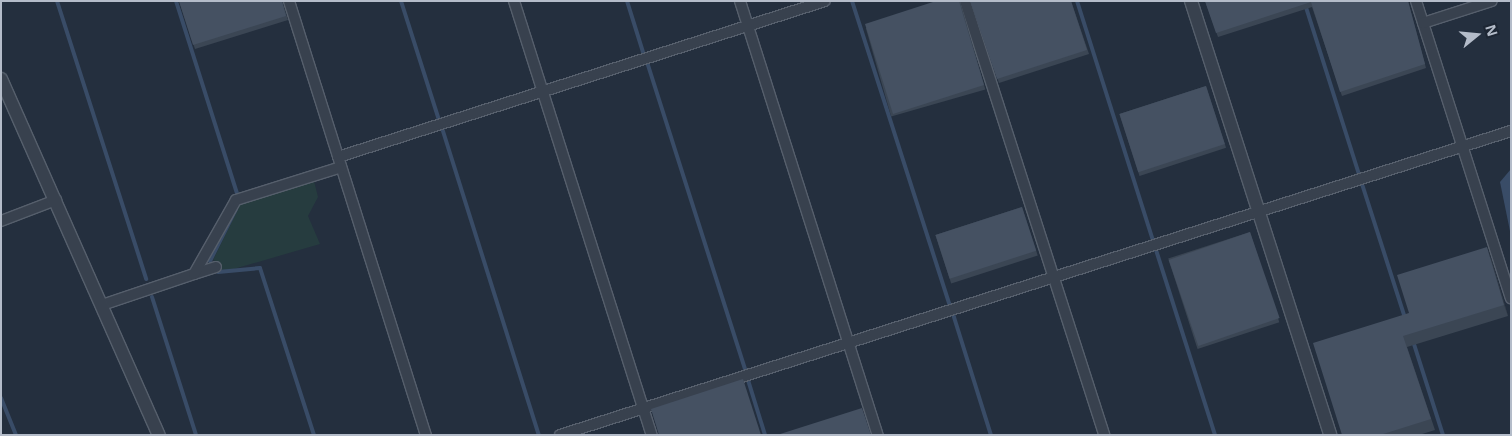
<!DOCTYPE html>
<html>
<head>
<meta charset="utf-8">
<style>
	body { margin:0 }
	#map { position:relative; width:1512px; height:436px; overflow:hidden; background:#242f3e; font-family:"Open Sans",sans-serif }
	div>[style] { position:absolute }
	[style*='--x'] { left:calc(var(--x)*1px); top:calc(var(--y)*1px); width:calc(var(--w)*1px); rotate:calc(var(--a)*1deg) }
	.green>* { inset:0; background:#263c3f }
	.water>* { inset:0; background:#394c67 }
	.stream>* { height:4px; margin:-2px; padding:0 2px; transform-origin:2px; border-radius:2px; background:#394c67 }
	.roads { filter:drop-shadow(1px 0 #565f6c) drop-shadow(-1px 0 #565f6c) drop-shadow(0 1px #565f6c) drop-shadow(0 -1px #565f6c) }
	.minor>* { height:10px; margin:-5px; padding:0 5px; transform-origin:5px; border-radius:5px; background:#38414e }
	.tertiary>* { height:12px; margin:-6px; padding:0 6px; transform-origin:6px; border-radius:6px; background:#38414e }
	.wall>* { inset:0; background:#3b4654; transform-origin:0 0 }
	.shaded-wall>* { inset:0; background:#303945 }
	.building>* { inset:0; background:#455162; transform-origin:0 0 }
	span { translate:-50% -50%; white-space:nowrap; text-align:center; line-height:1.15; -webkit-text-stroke:4px #1d2633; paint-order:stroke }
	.frame { position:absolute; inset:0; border:2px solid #b4bcc9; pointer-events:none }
	.north { position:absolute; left:1452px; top:10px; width:50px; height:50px; -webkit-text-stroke:4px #1d2633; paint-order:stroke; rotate:73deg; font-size:14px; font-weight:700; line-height:20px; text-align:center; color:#b4bcc9 }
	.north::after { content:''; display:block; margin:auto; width:18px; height:22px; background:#b4bcc9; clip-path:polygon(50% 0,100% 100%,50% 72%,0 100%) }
</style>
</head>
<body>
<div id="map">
	<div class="green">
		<div style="clip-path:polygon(314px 181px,318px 197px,308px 216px,320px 244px,220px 273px,221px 263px,213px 260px,241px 203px)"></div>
	</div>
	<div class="water">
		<div style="clip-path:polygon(1511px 169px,1511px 236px,1500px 182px)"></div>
	</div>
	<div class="stream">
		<div style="--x:57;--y:1;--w:292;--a:72.2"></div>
		<div style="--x:176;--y:1;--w:201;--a:72.4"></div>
		<div style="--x:401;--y:1;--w:125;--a:72.3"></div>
		<div style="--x:627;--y:1;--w:53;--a:72.6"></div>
		<div style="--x:852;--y:1;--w:320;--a:72.2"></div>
		<div style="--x:1077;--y:1;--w:251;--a:72.4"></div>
		<div style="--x:1304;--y:1;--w:182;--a:72.4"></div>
		<div style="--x:647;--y:62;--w:323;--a:72.3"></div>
		<div style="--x:442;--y:128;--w:322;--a:72.5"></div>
		<div style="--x:1362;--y:184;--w:141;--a:72.2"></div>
		<div style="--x:1156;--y:250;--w:194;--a:72.3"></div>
		<div style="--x:210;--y:261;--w:58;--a:-63.4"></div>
		<div style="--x:218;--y:272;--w:42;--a:-5.4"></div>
		<div style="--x:260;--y:268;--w:176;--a:72.1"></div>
		<div style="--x:152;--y:297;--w:145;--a:72.3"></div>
		<div style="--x:953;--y:314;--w:127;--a:72.6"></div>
		<div style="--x:1413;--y:341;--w:99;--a:72.3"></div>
		<div style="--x:748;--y:380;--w:58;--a:72.8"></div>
		<div style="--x:1;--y:398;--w:40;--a:68"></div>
	</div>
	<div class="roads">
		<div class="minor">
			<div style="--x:289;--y:1;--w:455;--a:72.5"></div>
			<div style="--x:514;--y:1;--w:455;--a:72.4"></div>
			<div style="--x:740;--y:1;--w:455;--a:72.4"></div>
			<div style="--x:965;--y:1;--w:456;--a:72.2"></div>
			<div style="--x:1416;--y:1;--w:312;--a:72.3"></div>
			<div style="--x:1423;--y:23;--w:72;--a:-17.7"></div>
			<div style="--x:338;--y:157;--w:511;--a:-17.76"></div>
			<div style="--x:1;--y:221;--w:59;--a:-20.9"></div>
			<div style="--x:194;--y:274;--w:23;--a:-18"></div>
			<div style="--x:102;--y:305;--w:97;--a:-18.6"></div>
			<div style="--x:194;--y:274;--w:85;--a:-60.4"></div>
			<div style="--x:236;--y:200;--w:110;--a:-17.4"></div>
			<div style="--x:560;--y:435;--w:998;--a:-17.73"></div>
		</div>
		<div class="tertiary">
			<div style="--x:1191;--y:1;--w:456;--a:72.2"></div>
			<div style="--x:1;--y:79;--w:389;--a:66.1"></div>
		</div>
	</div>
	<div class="wall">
		<div style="clip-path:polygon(179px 1px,282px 1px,288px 20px,195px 49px)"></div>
		<div style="left:960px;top:1px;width:92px;height:98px;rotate:74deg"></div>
		<div style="clip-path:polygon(970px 1px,1071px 1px,1089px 54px,999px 83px)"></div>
		<div style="clip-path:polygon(1205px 1px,1408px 1px,1426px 68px,1342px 96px,1312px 7px,1218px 37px)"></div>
		<div style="left:1206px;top:86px;width:65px;height:91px;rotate:72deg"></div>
		<div style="left:1022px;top:207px;width:51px;height:91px;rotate:72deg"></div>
		<div style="left:1250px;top:232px;width:95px;height:86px;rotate:72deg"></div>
		<div style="clip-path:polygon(1491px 258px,1508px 316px,1407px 347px,1435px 430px,1419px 435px,1342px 435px,1409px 313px)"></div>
	</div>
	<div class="shaded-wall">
		<div style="clip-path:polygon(1487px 247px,1491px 258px,1508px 316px,1504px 305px)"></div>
	</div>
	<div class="building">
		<div style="clip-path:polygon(179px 1px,282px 1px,286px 16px,193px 45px)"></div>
		<div style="clip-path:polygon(936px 1px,959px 1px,984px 85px,893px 114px,865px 24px)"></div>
		<div style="clip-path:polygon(970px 1px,1071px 1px,1087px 50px,997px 79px)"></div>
		<div style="clip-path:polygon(1205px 1px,1408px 1px,1425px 64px,1340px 92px,1311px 2px,1216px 33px)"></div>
		<div style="left:1206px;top:86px;width:61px;height:91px;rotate:72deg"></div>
		<div style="left:1022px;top:207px;width:46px;height:91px;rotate:72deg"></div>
		<div style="left:1250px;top:232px;width:91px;height:86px;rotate:71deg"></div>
		<div style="clip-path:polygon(1487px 247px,1504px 305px,1403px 336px,1431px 419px,1380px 435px,1342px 435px,1313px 343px,1409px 313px,1397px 275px)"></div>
		<div style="clip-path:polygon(743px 379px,761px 435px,659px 435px,651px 409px)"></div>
		<div style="clip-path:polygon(862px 408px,871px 435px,777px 435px)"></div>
	</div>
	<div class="frame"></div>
	<div class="north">N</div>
</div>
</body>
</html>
